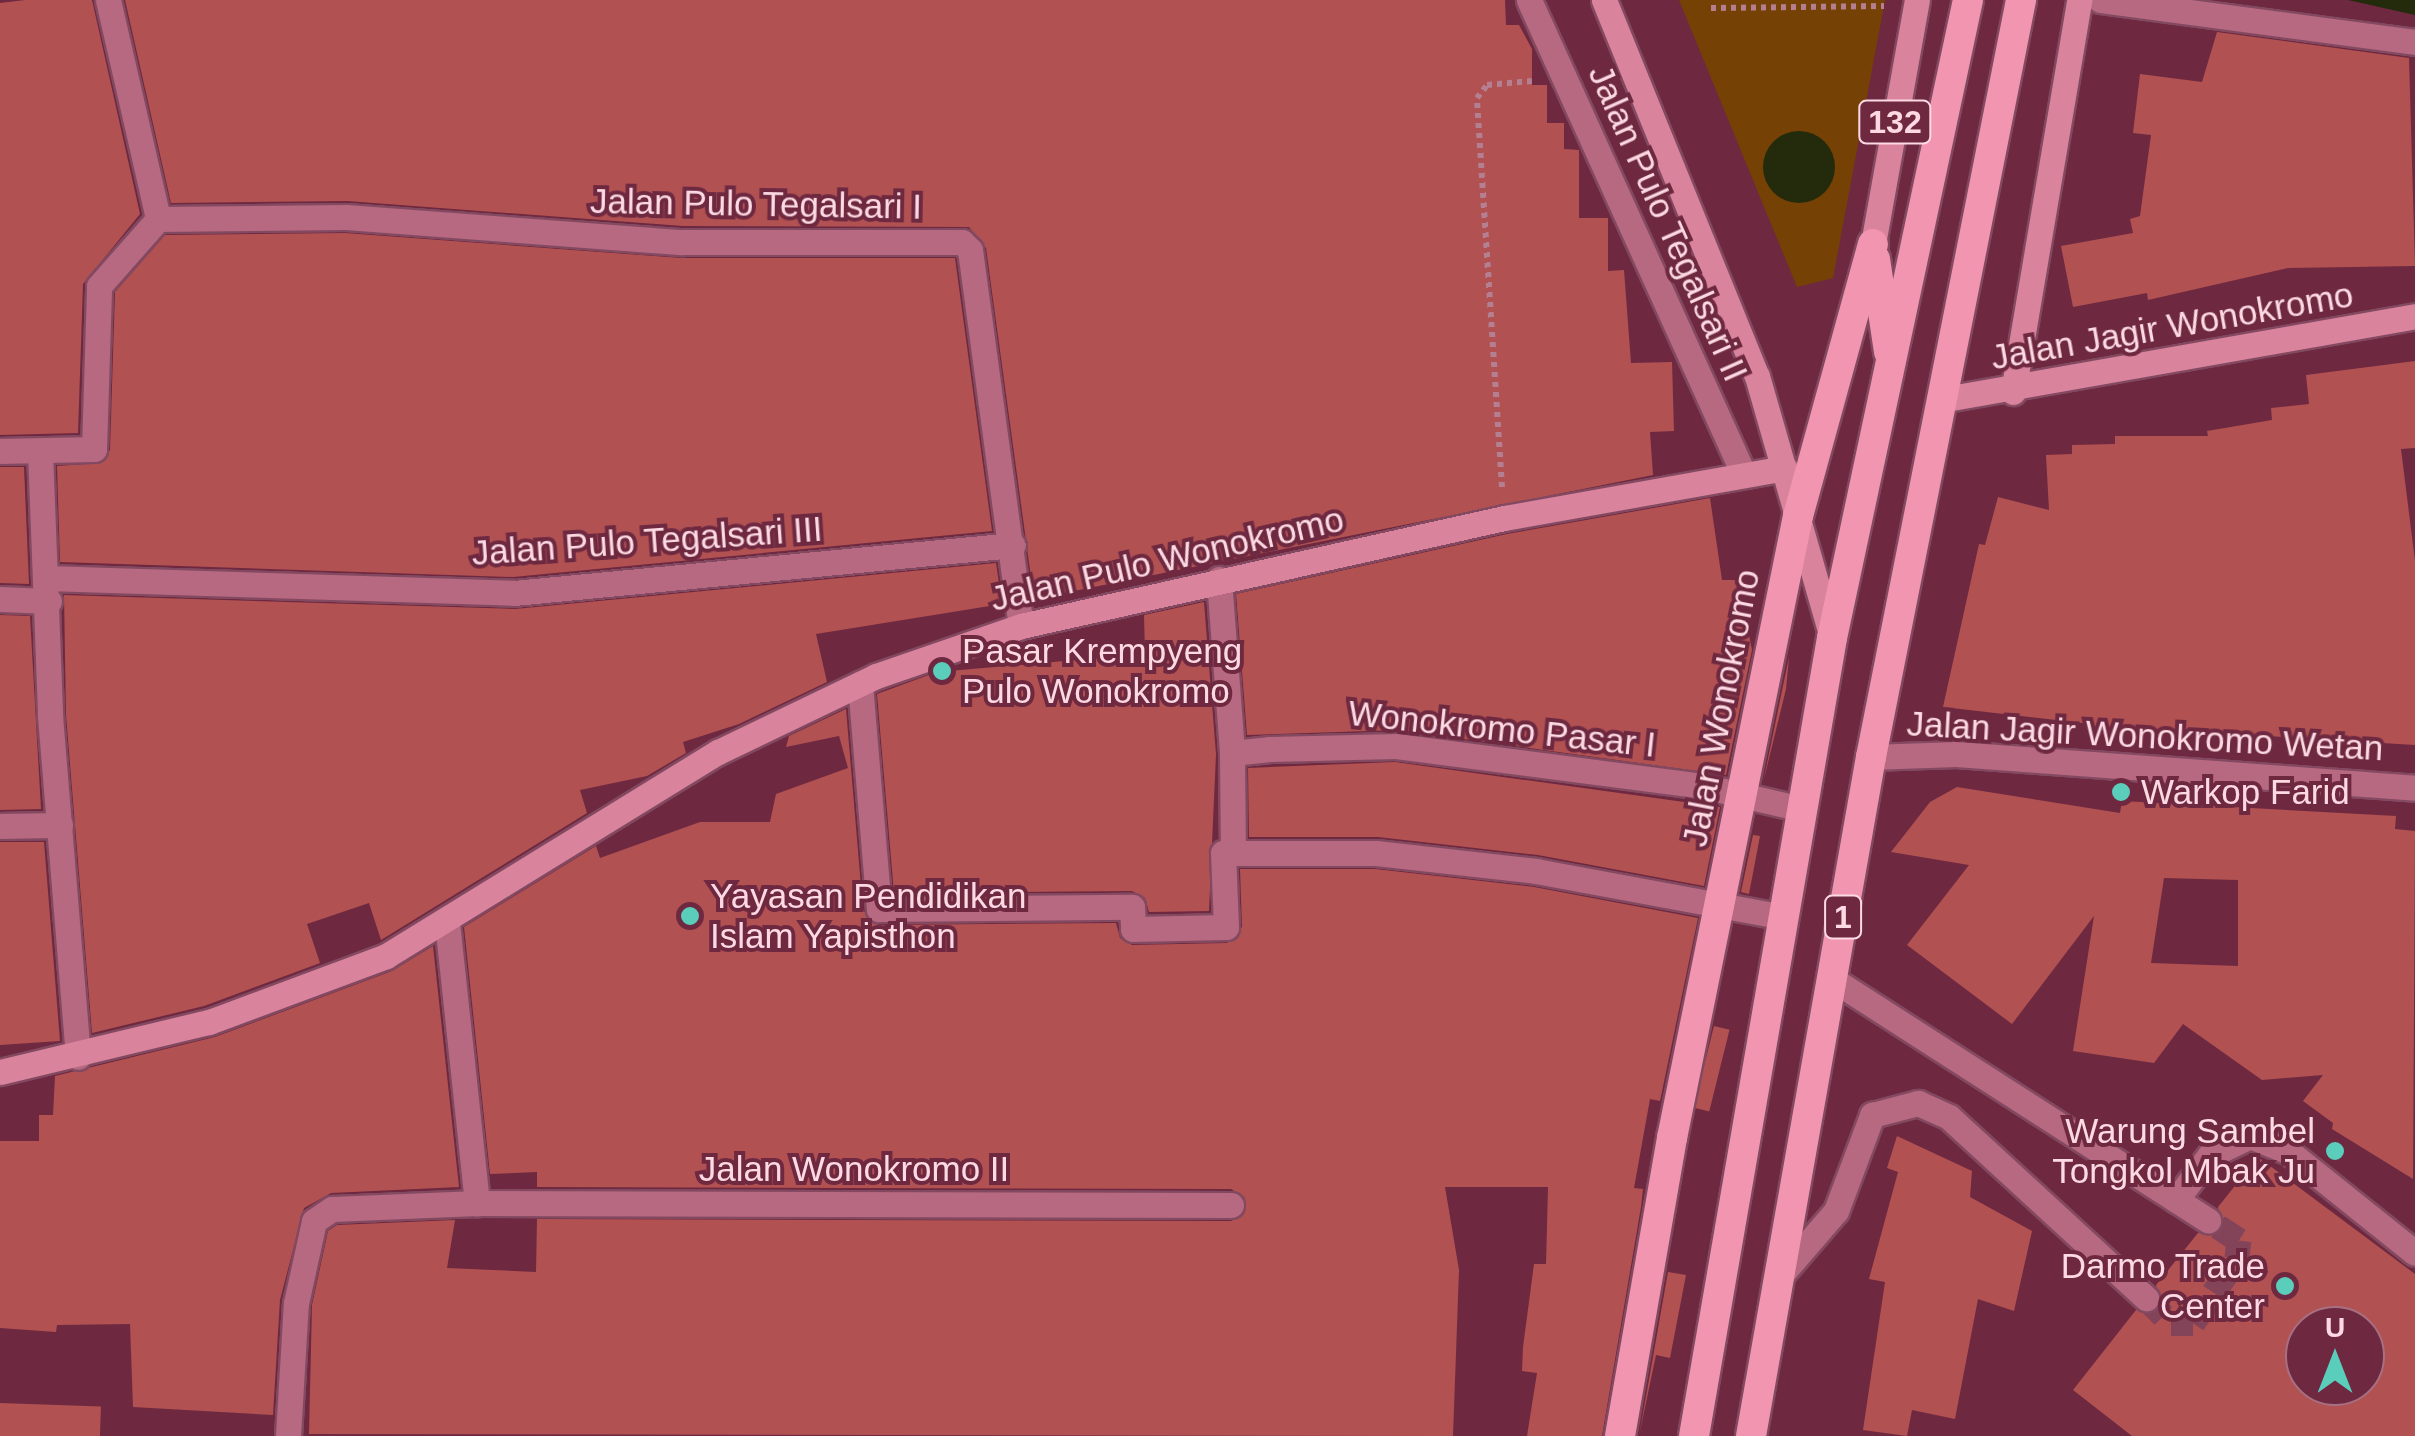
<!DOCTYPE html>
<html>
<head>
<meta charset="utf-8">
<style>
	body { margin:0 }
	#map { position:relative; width:2415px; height:1436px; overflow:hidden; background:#6e2941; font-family:Helvetica,sans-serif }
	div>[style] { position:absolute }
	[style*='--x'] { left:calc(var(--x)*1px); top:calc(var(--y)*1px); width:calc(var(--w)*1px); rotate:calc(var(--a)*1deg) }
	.green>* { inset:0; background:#754104 }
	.water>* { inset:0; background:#232b0c }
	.round { border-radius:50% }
	.building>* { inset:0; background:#b25152; transform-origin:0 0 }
	.minor-tunnel>* { height:25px; margin-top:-12.5px; transform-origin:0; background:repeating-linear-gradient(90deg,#834459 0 25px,transparent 0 37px) }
	.path>* { height:6px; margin-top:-3px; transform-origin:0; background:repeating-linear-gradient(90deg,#b47f90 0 5px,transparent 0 10px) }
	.roads { filter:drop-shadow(2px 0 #834960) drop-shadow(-2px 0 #834960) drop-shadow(0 2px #834960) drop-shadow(0 -2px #834960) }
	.minor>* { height:25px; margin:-12.5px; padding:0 12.5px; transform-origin:12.5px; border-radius:12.5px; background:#b66980 }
	.major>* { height:25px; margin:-12.5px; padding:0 12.5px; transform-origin:12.5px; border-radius:12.5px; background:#da839d }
	.highway>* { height:30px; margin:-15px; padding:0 15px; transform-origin:15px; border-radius:15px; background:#f295b0 }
	.dots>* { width:28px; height:28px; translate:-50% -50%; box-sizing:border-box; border:5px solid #6e2941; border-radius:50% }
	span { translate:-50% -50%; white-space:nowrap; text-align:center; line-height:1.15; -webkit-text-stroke:8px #6e2941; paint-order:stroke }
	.shield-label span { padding:2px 8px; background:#6e2941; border:2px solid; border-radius:8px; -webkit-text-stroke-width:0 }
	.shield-label { font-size:32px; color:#fddae3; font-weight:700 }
	.street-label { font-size:35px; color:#fddae3 }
	.poi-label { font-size:35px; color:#fddae3 }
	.left { translate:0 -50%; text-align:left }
	.right { translate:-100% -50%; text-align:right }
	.north { position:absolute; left:2285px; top:1306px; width:100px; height:100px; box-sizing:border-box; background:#6e2941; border:2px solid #a77082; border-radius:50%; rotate:0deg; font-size:28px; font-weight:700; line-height:40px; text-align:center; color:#fddae3 }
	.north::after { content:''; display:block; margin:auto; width:35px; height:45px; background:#5bcebb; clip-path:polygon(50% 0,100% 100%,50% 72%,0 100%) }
</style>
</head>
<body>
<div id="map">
	<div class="green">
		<div style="clip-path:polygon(1679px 0,1885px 0,1833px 278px,1797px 287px)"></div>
	</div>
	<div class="water">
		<div style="clip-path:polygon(2348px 0,2415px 0,2415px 15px)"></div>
		<div class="round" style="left:1763px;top:131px;width:72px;height:72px"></div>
	</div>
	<div class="building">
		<div style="clip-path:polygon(25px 0,92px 0,140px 214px,83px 284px,78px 433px,0 435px,0 3px)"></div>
		<div style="clip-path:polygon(125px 0,1505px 0,1506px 25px,1519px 25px,1532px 49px,1532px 85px,1547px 85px,1547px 123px,1564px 123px,1564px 149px,1579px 150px,1579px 218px,1608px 218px,1608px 271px,1624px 270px,1631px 363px,1672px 362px,1674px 431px,1650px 432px,1653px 475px,1034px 599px,986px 248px,969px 227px,683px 226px,347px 201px,171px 203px)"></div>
		<div style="clip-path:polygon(2217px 32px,2409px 58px,2415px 266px,2288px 268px,2148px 300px,2147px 293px,2073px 307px,2061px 246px,2133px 233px,2130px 219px,2140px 216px,2151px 135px,2133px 133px,2140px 74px,2202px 82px)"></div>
		<div style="clip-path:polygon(345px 233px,681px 258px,955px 258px,992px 531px,513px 577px,60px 562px,57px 466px,101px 463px,110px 450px,115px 292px,165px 235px)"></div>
		<div style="clip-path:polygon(2415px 361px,2415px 448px,2401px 449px,2415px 561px,2415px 745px,2166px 730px,2124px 729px,2123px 736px,2090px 733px,2091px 724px,1943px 707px,1979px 544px,1985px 545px,1998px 497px,2049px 510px,2046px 455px,2072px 454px,2072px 445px,2115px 444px,2115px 436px,2208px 436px,2207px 431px,2272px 420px,2271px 408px,2309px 404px,2306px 375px)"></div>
		<div style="clip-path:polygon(0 467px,24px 467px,29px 584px,0 583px)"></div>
		<div style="clip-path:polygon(1710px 498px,1722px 580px,1738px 580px,1752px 650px,1726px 775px,1398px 730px,1247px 735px,1236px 594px,1507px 534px)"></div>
		<div style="clip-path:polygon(996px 563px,1002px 604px,816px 634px,827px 682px,739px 724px,683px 742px,686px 753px,647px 776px,580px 790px,587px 813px,381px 940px,369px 903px,307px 924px,320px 963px,204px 1006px,92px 1033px,66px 715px,64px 595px,515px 609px)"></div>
		<div style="clip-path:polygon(1204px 602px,1216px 754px,1209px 911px,1149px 912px,1145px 898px,1132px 891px,894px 893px,877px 694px,937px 672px,1145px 654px,1144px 615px)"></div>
		<div style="clip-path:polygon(0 615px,30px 616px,41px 809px,0 810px)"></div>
		<div style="clip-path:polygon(1789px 657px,1786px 689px,1763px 783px)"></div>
		<div style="clip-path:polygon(846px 709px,863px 910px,878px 925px,1116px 923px,1120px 938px,1132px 945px,1227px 943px,1242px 927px,1240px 869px,1375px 869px,1534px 887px,1698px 918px,1660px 1101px,1650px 1099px,1634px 1188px,1643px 1189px,1641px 1207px,1602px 1436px,1527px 1436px,1537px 1373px,1522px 1371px,1523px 1347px,1534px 1264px,1546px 1264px,1548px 1187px,1445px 1187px,1459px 1270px,1453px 1436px,309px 1434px,312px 1305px,328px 1231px,337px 1225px,455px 1220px,447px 1268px,536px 1272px,537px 1219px,1231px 1221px,1244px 1214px,1245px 1198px,1231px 1189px,537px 1187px,537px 1172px,490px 1174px,464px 927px,596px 846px,600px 858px,700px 822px,770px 822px,776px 794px,848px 768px,839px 736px,786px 747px,789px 736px)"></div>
		<div style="clip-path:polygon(1395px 762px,1720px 807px,1704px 886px,1538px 855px,1378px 837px,1249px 837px,1248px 768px)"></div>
		<div style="clip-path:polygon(evenodd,1957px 787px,2120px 813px,2122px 801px,2396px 816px,2395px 829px,2415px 831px,2413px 1179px,2332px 1129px,2333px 1123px,2303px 1101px,2323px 1075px,2262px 1080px,2183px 1024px,2154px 1063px,2073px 1051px,2094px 916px,2012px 1024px,1907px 945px,1969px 865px,1891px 852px,1930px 802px,1957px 787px,2164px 878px,2238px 880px,2238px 966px,2151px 963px,2164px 878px)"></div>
		<div style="clip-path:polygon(1753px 835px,1760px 836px,1749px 894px,1741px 892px)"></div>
		<div style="clip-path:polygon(0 842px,44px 842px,60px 1041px,0 1045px)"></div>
		<div style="clip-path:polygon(433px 946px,459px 1187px,331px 1193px,304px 1208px,280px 1300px,273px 1415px,133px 1407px,130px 1324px,57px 1325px,56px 1332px,0 1328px,0 1141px,39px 1141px,39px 1115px,53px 1115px,55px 1076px,215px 1037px,392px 971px)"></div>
		<div style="left:1714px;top:1026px;width:16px;height:84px;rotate:14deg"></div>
		<div style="clip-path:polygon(1897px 1136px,1972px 1171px,1970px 1197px,2032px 1231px,2014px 1311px,1978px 1299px,1955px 1419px,1912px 1410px,1907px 1436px,1863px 1430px,1885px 1282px,1869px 1279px,1898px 1172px,1887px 1168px)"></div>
		<div style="clip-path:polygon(evenodd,2258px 1157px,2415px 1274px,2415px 1436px,2132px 1436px,2073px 1390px,2136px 1310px,2159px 1308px,2156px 1285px,2198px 1233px,2221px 1230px,2218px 1207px,2258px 1157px,2305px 1326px,2365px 1326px,2365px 1386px,2305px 1386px,2305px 1326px)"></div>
		<div style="clip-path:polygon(1668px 1272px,1686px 1275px,1670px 1358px,1656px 1355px,1639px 1436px)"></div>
		<div style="left:0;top:1403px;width:101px;height:33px;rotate:2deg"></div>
	</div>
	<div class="minor-tunnel">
		<div style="--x:2146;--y:1298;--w:35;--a:45"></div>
		<div style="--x:2171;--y:1323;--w:22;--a:0"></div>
		<div style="--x:2193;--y:1323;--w:78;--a:-55.9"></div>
		<div style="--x:2237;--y:1258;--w:18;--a:-84"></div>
		<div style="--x:2239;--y:1240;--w:37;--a:-147"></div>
	</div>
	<div class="path">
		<div style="--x:1711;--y:8;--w:173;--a:-0.7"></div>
		<div style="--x:1502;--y:487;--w:390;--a:-93.7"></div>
		<div style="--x:1477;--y:98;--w:16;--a:-52"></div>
		<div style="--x:1487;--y:85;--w:45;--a:-5.1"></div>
	</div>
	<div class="roads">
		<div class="minor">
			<div style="--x:108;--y:0;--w:225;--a:77.1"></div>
			<div style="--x:1529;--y:0;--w:521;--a:65.65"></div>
			<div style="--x:2100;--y:0;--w:318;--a:7.6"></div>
			<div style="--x:0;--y:451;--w:94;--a:-1.2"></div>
			<div style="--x:94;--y:449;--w:163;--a:-88.2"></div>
			<div style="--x:99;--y:286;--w:89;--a:-48.6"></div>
			<div style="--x:158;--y:219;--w:188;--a:-0.6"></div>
			<div style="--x:346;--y:217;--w:337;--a:4.3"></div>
			<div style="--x:682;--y:242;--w:280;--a:0"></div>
			<div style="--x:962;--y:242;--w:11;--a:45"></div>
			<div style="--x:970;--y:250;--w:379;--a:82.3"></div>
			<div style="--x:40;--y:451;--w:265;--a:87.8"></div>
			<div style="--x:50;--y:716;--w:342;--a:85.3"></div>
			<div style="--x:46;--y:578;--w:468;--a:1.8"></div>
			<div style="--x:514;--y:593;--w:501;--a:-5.49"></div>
			<div style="--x:1219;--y:579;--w:174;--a:85.7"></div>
			<div style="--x:0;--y:599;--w:49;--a:2.3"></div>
			<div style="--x:860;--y:684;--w:226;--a:85.2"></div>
			<div style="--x:879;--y:909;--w:253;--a:-0.5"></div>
			<div style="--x:1132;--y:907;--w:22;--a:87"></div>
			<div style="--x:1133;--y:929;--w:93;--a:-1.2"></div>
			<div style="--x:1226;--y:927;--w:74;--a:-92.3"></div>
			<div style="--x:1223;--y:853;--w:153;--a:0"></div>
			<div style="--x:1376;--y:853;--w:161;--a:6.4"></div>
			<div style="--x:1536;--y:871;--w:252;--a:10.5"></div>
			<div style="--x:1871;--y:757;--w:85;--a:-2"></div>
			<div style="--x:1956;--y:754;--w:460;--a:4.2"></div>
			<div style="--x:0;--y:826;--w:60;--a:-1"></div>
			<div style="--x:1233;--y:853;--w:100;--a:-90.6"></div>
			<div style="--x:1232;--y:753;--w:38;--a:-6"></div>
			<div style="--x:1270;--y:749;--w:126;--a:-1.4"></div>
			<div style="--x:1396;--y:746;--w:305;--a:7.4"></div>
			<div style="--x:1698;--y:785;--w:107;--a:13"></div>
			<div style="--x:447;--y:922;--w:283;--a:83.9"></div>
			<div style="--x:1832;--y:979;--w:447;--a:32.7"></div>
			<div style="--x:2176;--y:1200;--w:55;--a:-53.1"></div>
			<div style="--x:2209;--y:1156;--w:46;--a:-26"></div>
			<div style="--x:2250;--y:1136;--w:42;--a:22.3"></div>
			<div style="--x:2289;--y:1152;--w:161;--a:38.7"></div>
			<div style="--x:1779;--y:1277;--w:87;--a:-49.2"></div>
			<div style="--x:1836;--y:1211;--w:103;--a:-69.4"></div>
			<div style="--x:1872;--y:1115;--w:48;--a:-14.6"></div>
			<div style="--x:1918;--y:1103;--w:34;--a:24"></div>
			<div style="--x:1949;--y:1117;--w:268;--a:42.6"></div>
			<div style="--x:288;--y:1436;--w:133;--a:-86.6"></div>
			<div style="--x:296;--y:1303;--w:84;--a:-77.6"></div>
			<div style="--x:314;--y:1221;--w:22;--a:-34"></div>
			<div style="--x:332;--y:1209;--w:145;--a:-2.4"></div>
			<div style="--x:477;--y:1203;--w:754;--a:0.15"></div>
		</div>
		<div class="major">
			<div style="--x:1604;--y:0;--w:406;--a:67.9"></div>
			<div style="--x:1757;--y:376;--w:273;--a:74"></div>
			<div style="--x:1873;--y:244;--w:248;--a:-79.8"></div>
			<div style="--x:2013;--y:392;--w:398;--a:-80.4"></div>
			<div style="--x:1940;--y:400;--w:482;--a:-10"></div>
			<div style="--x:0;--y:1072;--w:215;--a:-13.5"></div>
			<div style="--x:209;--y:1022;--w:189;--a:-20.4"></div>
			<div style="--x:386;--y:956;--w:390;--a:-31.6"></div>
			<div style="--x:718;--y:752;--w:175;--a:-25.7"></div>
			<div style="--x:876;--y:676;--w:153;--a:-19"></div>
			<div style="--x:1021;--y:626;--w:495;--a:-12.6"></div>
			<div style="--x:1504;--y:518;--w:285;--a:-10.1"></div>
		</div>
		<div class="highway">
			<div style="--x:1875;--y:259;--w:94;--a:81.4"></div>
			<div style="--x:1620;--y:1436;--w:303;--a:-80.1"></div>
			<div style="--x:1672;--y:1138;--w:635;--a:-78.55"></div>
			<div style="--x:1798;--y:516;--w:282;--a:-74.6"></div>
			<div style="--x:1694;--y:1436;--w:810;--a:-80.19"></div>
			<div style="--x:1832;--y:638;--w:652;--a:-77.97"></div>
			<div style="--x:1751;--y:1436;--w:690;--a:-79.98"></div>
			<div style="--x:1871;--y:757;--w:772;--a:-78.79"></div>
		</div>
	</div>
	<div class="dots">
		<div style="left:942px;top:671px;background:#5bcebb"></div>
		<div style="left:2121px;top:792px;background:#5bcebb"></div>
		<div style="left:690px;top:916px;background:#5bcebb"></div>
		<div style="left:2335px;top:1151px;background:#5bcebb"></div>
		<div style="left:2285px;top:1286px;background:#5bcebb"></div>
	</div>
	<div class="shield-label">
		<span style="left:1895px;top:122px">132</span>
		<span style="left:1843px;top:917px">1</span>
	</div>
	<div class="street-label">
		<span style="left:756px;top:204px;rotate:1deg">Jalan Pulo Tegalsari I</span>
		<span style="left:1668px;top:223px;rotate:66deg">Jalan Pulo Tegalsari II</span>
		<span style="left:2172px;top:326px;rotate:-10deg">Jalan Jagir Wonokromo</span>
		<span style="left:647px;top:541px;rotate:-4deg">Jalan Pulo Tegalsari III</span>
		<span style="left:1167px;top:559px;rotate:-13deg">Jalan Pulo Wonokromo</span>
		<span style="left:1721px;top:708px;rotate:-79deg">Jalan Wonokromo</span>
		<span style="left:1502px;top:729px;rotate:6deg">Wonokromo Pasar I</span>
		<span style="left:2145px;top:736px;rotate:3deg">Jalan Jagir Wonokromo Wetan</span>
		<span style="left:854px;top:1169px">Jalan Wonokromo II</span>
	</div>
	<div class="poi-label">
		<span class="left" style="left:962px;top:671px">Pasar Krempyeng<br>Pulo Wonokromo</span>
		<span class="left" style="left:2141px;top:792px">Warkop Farid</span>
		<span class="left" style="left:710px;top:916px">Yayasan Pendidikan<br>Islam Yapisthon</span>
		<span class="right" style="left:2315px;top:1151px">Warung Sambel<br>Tongkol Mbak Ju</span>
		<span class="right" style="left:2265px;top:1286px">Darmo Trade<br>Center</span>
	</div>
	<div class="north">U</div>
</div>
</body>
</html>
